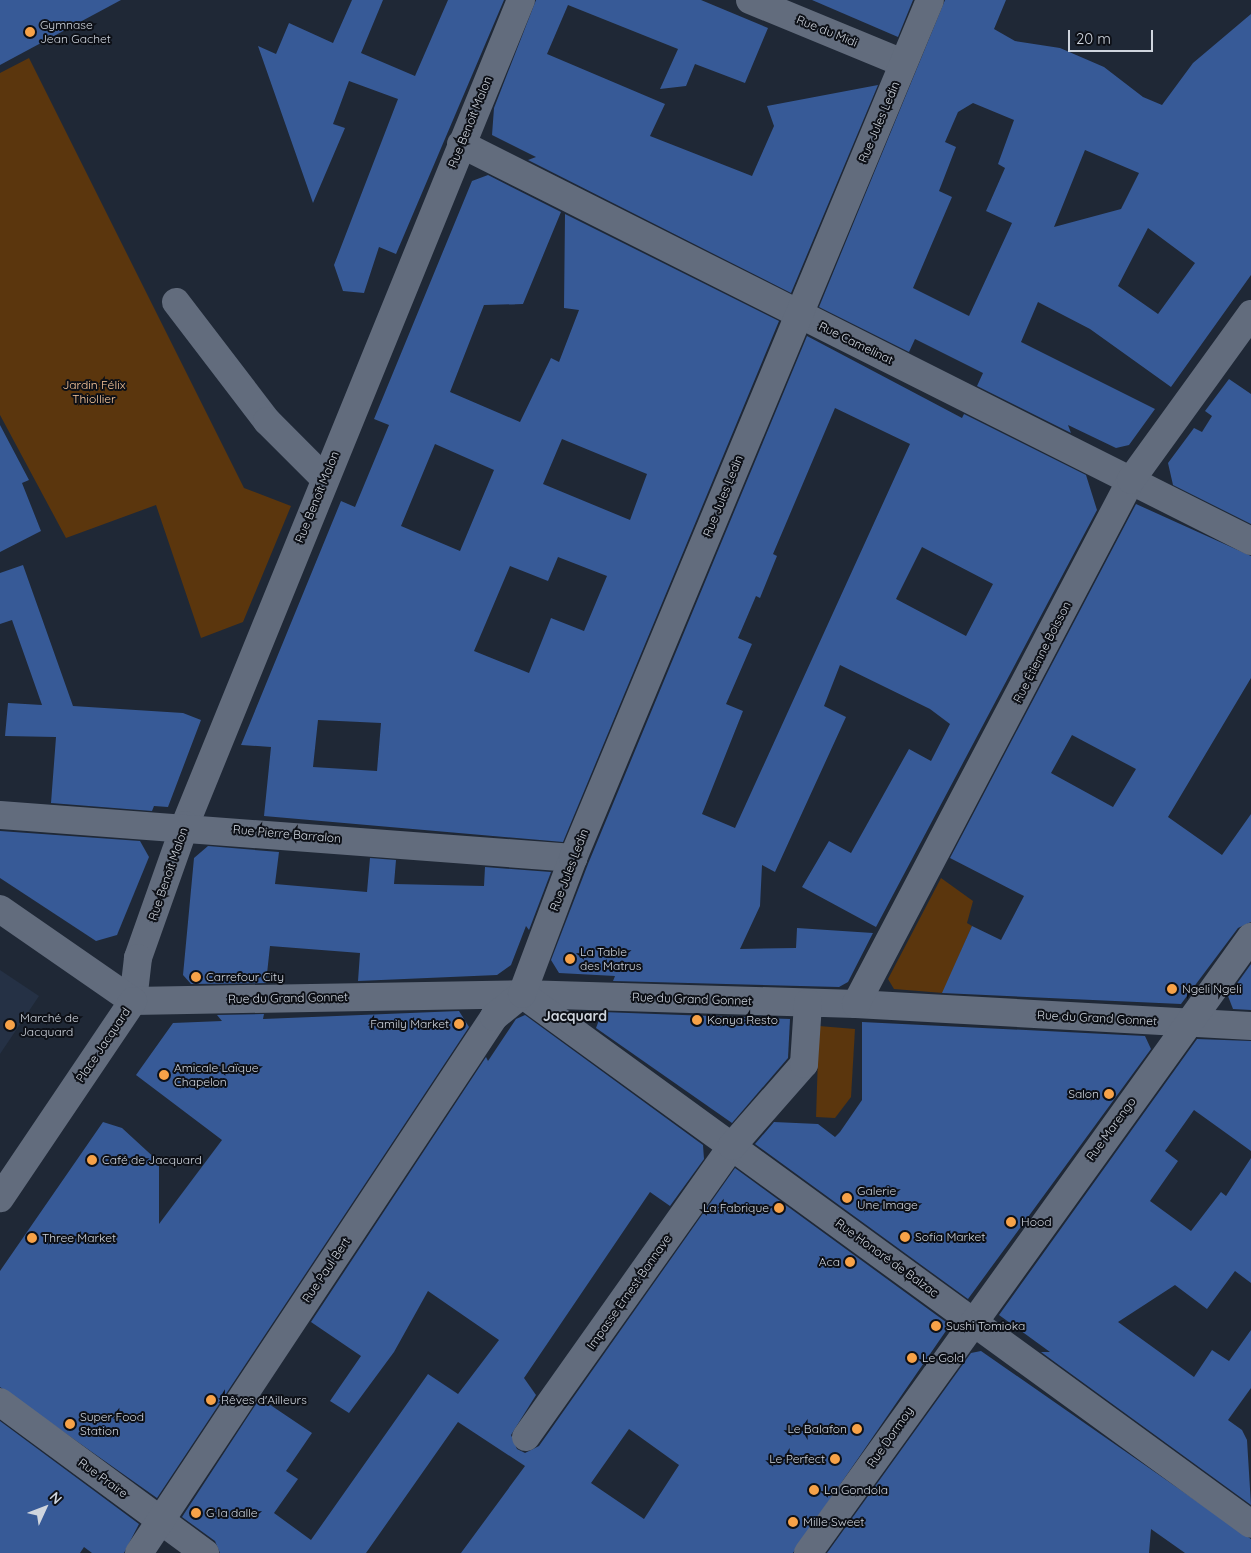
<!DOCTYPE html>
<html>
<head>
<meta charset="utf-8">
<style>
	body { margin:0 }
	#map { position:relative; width:1251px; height:1553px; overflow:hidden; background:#1f2836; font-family:Quicksand,sans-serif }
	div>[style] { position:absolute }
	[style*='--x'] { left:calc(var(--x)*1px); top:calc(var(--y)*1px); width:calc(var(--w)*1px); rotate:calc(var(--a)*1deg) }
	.built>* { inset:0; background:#253145 }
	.green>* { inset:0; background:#5b360d }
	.building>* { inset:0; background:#375a97 }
	.minor>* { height:28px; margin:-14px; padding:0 14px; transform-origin:14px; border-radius:14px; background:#626c7d }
	.dots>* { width:14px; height:14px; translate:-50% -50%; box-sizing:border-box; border:2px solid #0d1017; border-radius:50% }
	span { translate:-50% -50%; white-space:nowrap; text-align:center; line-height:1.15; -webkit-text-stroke:4px #0d1017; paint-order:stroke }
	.poi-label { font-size:12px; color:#cfd5de }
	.left { translate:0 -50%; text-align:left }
	.right { translate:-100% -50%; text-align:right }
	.street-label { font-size:12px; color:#cfd5de }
	.park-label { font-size:12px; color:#fbc99c }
	.neighbourhood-label { font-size:14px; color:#cfd5de; font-weight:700 }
	.north { position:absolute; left:20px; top:1483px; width:50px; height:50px; -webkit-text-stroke:4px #0d1017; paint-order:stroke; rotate:47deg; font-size:14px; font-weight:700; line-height:20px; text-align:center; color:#cfd5de }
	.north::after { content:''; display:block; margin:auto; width:18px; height:22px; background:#cfd5de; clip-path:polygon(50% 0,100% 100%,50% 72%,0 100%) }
	.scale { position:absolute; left:1068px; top:30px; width:85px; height:22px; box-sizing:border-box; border:2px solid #cfd5de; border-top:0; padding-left:6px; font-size:15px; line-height:18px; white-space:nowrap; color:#cfd5de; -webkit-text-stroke:4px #0d1017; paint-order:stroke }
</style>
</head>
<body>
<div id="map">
	<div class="built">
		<div style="clip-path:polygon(0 970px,39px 996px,0 1054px)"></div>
	</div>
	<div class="green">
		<div style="clip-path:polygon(29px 58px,244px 488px,291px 506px,243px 622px,201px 638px,156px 505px,66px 538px,0 415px,0 73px)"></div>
		<div style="clip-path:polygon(941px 878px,973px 901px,967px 923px,972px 926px,943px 993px,894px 989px,888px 979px)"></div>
		<div style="clip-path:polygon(819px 1026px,855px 1029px,851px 1097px,835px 1118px,816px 1117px)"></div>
	</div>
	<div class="building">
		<div style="clip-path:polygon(0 0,121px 0,0 65px)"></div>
		<div style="clip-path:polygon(352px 0,383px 0,361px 53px,415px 76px,448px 0,504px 0,396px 254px,379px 247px,364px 293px,343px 291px,334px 265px,398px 99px,349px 81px,333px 124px,345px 128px,313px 203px,258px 46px,276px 54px,289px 23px,333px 43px)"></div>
		<div style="clip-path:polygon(536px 0,701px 0,768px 28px,745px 83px,695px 64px,686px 86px,660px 89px,678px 49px,568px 5px,547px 54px,665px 104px,650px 136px,752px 176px,774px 126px,767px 106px,878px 85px,791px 293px,528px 160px,536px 157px,492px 135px,494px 108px)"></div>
		<div style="clip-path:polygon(812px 0,913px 0,898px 37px)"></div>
		<div style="clip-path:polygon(evenodd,945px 0,1006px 0,994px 29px,1015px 41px,1060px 48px,1104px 67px,1143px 97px,1162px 105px,1193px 63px,1251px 14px,1251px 275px,1171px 387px,1090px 329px,1038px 302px,1021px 342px,1155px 409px,1129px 445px,1116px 448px,1068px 425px,1071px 433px,977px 386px,983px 373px,915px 339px,909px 352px,819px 307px,945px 0,973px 103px,1014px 120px,998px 164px,1005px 168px,986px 211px,1012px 223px,969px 316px,913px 288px,952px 197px,939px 191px,956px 147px,945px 142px,958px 112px,973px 103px,945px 0,1085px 150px,1139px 173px,1121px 209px,1054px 227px,1085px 150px,945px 0,1148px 228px,1195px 263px,1158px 314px,1118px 286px,1148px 228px)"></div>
		<div style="clip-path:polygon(evenodd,488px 175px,561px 212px,523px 304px,484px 305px,450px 392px,520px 422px,551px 358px,559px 362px,579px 310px,564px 308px,565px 214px,779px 321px,563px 842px,264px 816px,271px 747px,241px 745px,341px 501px,355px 507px,389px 425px,374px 419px,472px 181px,488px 175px,562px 439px,647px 474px,630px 520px,543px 484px,562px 439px,488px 175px,435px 444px,494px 470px,460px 551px,401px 526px,435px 444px,488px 175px,558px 557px,607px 576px,584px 631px,551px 618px,529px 673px,474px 651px,510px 566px,548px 581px,558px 557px,488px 175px,318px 720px,381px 723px,377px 771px,313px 767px,318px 720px)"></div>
		<div style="clip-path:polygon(evenodd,807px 336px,962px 418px,964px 414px,1086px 475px,1097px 510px,876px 927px,802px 887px,829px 841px,851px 853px,909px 749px,931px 761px,950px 724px,930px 709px,840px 665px,824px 706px,846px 717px,775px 872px,762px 865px,760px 906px,740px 949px,796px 948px,797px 928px,873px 933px,848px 982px,839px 987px,613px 981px,615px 976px,559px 973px,551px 960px,588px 864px,807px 336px,835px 408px,910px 444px,735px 828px,702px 814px,743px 711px,726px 704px,752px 644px,738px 638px,756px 596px,760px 598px,777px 556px,773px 554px,835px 408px,807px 336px,922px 547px,993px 584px,966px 636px,896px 599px,922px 547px)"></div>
		<div style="clip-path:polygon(1229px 379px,1251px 394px,1251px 524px,1173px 485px,1168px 463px,1194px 428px,1202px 432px,1212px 416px,1205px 411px)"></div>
		<div style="clip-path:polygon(0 425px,29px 480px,22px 483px,41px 531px,0 552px)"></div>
		<div style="clip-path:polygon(evenodd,1136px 504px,1251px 556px,1251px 678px,1168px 817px,1222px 855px,1251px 814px,1251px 922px,1238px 928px,1181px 1004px,942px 993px,972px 926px,1001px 940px,1024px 896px,950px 858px,1136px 504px,1072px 735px,1136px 769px,1113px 807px,1051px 773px,1072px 735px)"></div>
		<div style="clip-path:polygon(23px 565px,73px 706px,183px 713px,201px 720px,168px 807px,154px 806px,152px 811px,51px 803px,56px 737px,5px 736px,8px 703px,42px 705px,12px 620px,0 624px,0 573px)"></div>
		<div style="clip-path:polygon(0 831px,140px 841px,149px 857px,117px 935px,96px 941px,0 878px)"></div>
		<div style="clip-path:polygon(208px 846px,279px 852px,275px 884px,367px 892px,370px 858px,396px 860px,394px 884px,484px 886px,485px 867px,551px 872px,529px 930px,526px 926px,511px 965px,497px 975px,358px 981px,360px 953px,270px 946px,266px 983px,191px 984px,183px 975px,194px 858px)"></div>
		<div style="clip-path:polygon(1251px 964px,1251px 1010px,1233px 1009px,1228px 996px)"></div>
		<div style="clip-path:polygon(459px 1011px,469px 1027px,157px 1498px,0 1387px,0 1271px,103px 1122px,122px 1128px,159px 1162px,159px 1224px,222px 1140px,136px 1075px,173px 1023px,222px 1021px,217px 1015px,264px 1014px,263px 1019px)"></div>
		<div style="clip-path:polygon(602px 1012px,790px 1019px,788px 1058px,732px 1123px,596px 1028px)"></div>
		<div style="clip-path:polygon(evenodd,525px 1015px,703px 1145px,704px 1159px,670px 1206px,650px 1192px,524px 1378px,536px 1395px,511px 1435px,517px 1449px,525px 1453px,539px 1446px,735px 1168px,950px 1325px,793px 1553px,461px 1553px,525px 1466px,458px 1422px,366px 1553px,220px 1553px,215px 1541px,182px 1517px,260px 1398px,312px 1433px,286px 1471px,298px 1479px,274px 1513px,311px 1540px,428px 1374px,458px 1394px,499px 1340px,428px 1291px,394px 1352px,349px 1413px,330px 1401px,361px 1356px,311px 1322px,486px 1057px,488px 1061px,516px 1019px,525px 1015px,629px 1429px,679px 1465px,644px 1519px,591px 1483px,629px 1429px)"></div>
		<div style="clip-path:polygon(862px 1022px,1145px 1036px,1151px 1049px,968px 1299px,755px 1144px,774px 1122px,818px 1124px,835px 1137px,840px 1132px,862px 1100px)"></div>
		<div style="clip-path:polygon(1197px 1039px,1251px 1041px,1251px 1151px,1194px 1110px,1165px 1151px,1178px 1161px,1150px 1201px,1191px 1231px,1221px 1192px,1226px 1196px,1251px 1158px,1251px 1283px,1235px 1271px,1207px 1309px,1175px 1285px,1118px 1322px,1194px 1377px,1212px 1350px,1229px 1361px,1251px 1330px,1251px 1388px,1228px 1420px,1242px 1430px,1247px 1440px,1251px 1505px,1041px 1352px,1050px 1352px,999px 1315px)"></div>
		<div style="clip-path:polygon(981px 1351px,1251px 1539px,1251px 1553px,1185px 1553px,1151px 1529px,1149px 1553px,827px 1553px,971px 1353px)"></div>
		<div style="clip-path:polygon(0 1421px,139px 1524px,124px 1553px,92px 1553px,84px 1547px,80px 1553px,0 1553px)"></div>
	</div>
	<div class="minor">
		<div style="--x:521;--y:0;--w:891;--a:112.16"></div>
		<div style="--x:185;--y:825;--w:141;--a:109.5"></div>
		<div style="--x:138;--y:958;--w:43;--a:96.6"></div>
		<div style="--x:133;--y:1001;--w:389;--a:-1"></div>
		<div style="--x:522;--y:994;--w:334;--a:1.7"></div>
		<div style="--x:856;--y:1004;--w:396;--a:3.2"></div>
		<div style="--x:750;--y:0;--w:165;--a:22.4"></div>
		<div style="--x:461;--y:144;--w:884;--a:26.68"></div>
		<div style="--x:176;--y:302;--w:150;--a:52.6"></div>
		<div style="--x:267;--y:421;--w:81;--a:45"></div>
		<div style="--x:0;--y:815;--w:575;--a:4.29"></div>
		<div style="--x:0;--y:909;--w:162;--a:34.7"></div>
		<div style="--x:133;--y:1001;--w:238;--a:124"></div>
		<div style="--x:522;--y:994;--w:901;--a:36.02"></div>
		<div style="--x:856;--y:1004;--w:592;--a:-62.31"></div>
		<div style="--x:1131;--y:480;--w:205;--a:-54.1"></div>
		<div style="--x:0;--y:1402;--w:255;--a:36.4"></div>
		<div style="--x:526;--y:1437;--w:357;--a:-54.7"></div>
		<div style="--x:732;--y:1146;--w:109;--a:-48.7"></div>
		<div style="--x:804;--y:1064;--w:61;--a:-86.2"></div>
		<div style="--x:139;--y:1553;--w:643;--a:-56.48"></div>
		<div style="--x:494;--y:1017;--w:36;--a:-39"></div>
		<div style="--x:522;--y:994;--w:145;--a:-69.4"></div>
		<div style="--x:573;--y:858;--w:929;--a:-67.41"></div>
		<div style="--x:808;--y:1553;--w:759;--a:-54.28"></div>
	</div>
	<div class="dots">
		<div style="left:30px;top:32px;background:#f7a248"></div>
		<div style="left:570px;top:959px;background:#f7a248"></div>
		<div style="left:196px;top:977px;background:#f7a248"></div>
		<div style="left:1172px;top:989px;background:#f7a248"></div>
		<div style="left:697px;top:1020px;background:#f7a248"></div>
		<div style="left:459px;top:1024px;background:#f7a248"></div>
		<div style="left:10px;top:1025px;background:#f7a248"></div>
		<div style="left:164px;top:1075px;background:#f7a248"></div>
		<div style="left:1109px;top:1094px;background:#f7a248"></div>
		<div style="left:92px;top:1160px;background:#f7a248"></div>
		<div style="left:847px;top:1198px;background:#f7a248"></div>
		<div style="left:779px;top:1208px;background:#f7a248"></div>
		<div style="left:1011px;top:1222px;background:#f7a248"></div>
		<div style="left:905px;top:1237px;background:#f7a248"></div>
		<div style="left:32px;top:1238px;background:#f7a248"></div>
		<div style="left:850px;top:1262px;background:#f7a248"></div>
		<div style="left:936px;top:1326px;background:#f7a248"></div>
		<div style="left:912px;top:1358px;background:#f7a248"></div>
		<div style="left:211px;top:1400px;background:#f7a248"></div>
		<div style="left:70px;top:1424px;background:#f7a248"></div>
		<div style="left:857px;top:1429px;background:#f7a248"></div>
		<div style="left:835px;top:1459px;background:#f7a248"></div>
		<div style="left:814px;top:1490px;background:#f7a248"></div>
		<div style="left:196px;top:1513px;background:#f7a248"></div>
		<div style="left:793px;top:1522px;background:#f7a248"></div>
	</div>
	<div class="poi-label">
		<span class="left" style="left:40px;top:32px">Gymnase<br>Jean Gachet</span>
		<span class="left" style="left:580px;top:959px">La Table<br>des Matrus</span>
		<span class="left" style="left:206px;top:977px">Carrefour City</span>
		<span class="left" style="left:1182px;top:989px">Ngeli Ngeli</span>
		<span class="left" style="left:20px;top:1025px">Marché de<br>Jacquard</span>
		<span class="left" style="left:707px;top:1020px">Konya Resto</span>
		<span class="right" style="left:449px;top:1024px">Family Market</span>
		<span class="left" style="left:174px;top:1075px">Amicale Laïque<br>Chapelon</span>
		<span class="right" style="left:1099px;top:1094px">Salon</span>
		<span class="left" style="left:102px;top:1160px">Café de Jacquard</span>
		<span class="left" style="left:857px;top:1198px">Galerie<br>Une Image</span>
		<span class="right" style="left:769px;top:1208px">La Fabrique</span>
		<span class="left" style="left:1021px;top:1222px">Hood</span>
		<span class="left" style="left:915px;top:1237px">Sofia Market</span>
		<span class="left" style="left:42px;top:1238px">Three Market</span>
		<span class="right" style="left:840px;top:1262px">Aca</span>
		<span class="left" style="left:946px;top:1326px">Sushi Tomioka</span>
		<span class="left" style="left:922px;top:1358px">Le Gold</span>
		<span class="left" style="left:221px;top:1400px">Rêves d'Ailleurs</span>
		<span class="left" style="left:80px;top:1424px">Super Food<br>Station</span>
		<span class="right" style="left:847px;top:1429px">Le Balafon</span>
		<span class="right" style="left:825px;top:1459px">Le Perfect</span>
		<span class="left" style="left:824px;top:1490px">La Gondola</span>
		<span class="left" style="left:206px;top:1513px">G la dalle</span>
		<span class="left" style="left:803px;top:1522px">Mille Sweet</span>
	</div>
	<div class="street-label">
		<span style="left:827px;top:31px;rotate:22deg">Rue du Midi</span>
		<span style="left:470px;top:122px;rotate:-68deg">Rue Benoît Malon</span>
		<span style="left:879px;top:122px;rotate:-67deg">Rue Jules Ledin</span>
		<span style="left:856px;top:343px;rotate:26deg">Rue Camelinat</span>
		<span style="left:723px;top:496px;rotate:-68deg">Rue Jules Ledin</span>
		<span style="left:317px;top:497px;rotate:-68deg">Rue Benoît Malon</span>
		<span style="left:1042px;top:652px;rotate:-63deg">Rue Étienne Boisson</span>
		<span style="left:287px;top:834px;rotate:5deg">Rue Pierre Barralon</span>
		<span style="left:569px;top:870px;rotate:-69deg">Rue Jules Ledin</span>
		<span style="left:168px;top:874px;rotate:-71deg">Rue Benoît Malon</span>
		<span style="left:288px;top:998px;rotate:-1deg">Rue du Grand Gonnet</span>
		<span style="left:692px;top:999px;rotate:2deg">Rue du Grand Gonnet</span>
		<span style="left:1097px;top:1018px;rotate:3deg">Rue du Grand Gonnet</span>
		<span style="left:103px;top:1045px;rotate:-56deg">Place Jacquard</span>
		<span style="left:1111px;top:1129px;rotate:-54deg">Rue Marengo</span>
		<span style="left:887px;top:1258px;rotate:36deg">Rue Honoré de Balzac</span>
		<span style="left:326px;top:1270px;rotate:-56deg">Rue Paul Bert</span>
		<span style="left:629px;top:1292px;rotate:-55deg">Impasse Ernest Bonnave</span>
		<span style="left:890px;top:1437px;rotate:-55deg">Rue Dormoy</span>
		<span style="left:103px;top:1478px;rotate:36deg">Rue Praire</span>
	</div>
	<div class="park-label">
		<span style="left:94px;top:392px">Jardin Félix<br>Thiollier</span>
	</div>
	<div class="neighbourhood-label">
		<span style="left:575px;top:1016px">Jacquard</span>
	</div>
	<div class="north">N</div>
	<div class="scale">20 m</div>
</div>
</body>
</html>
